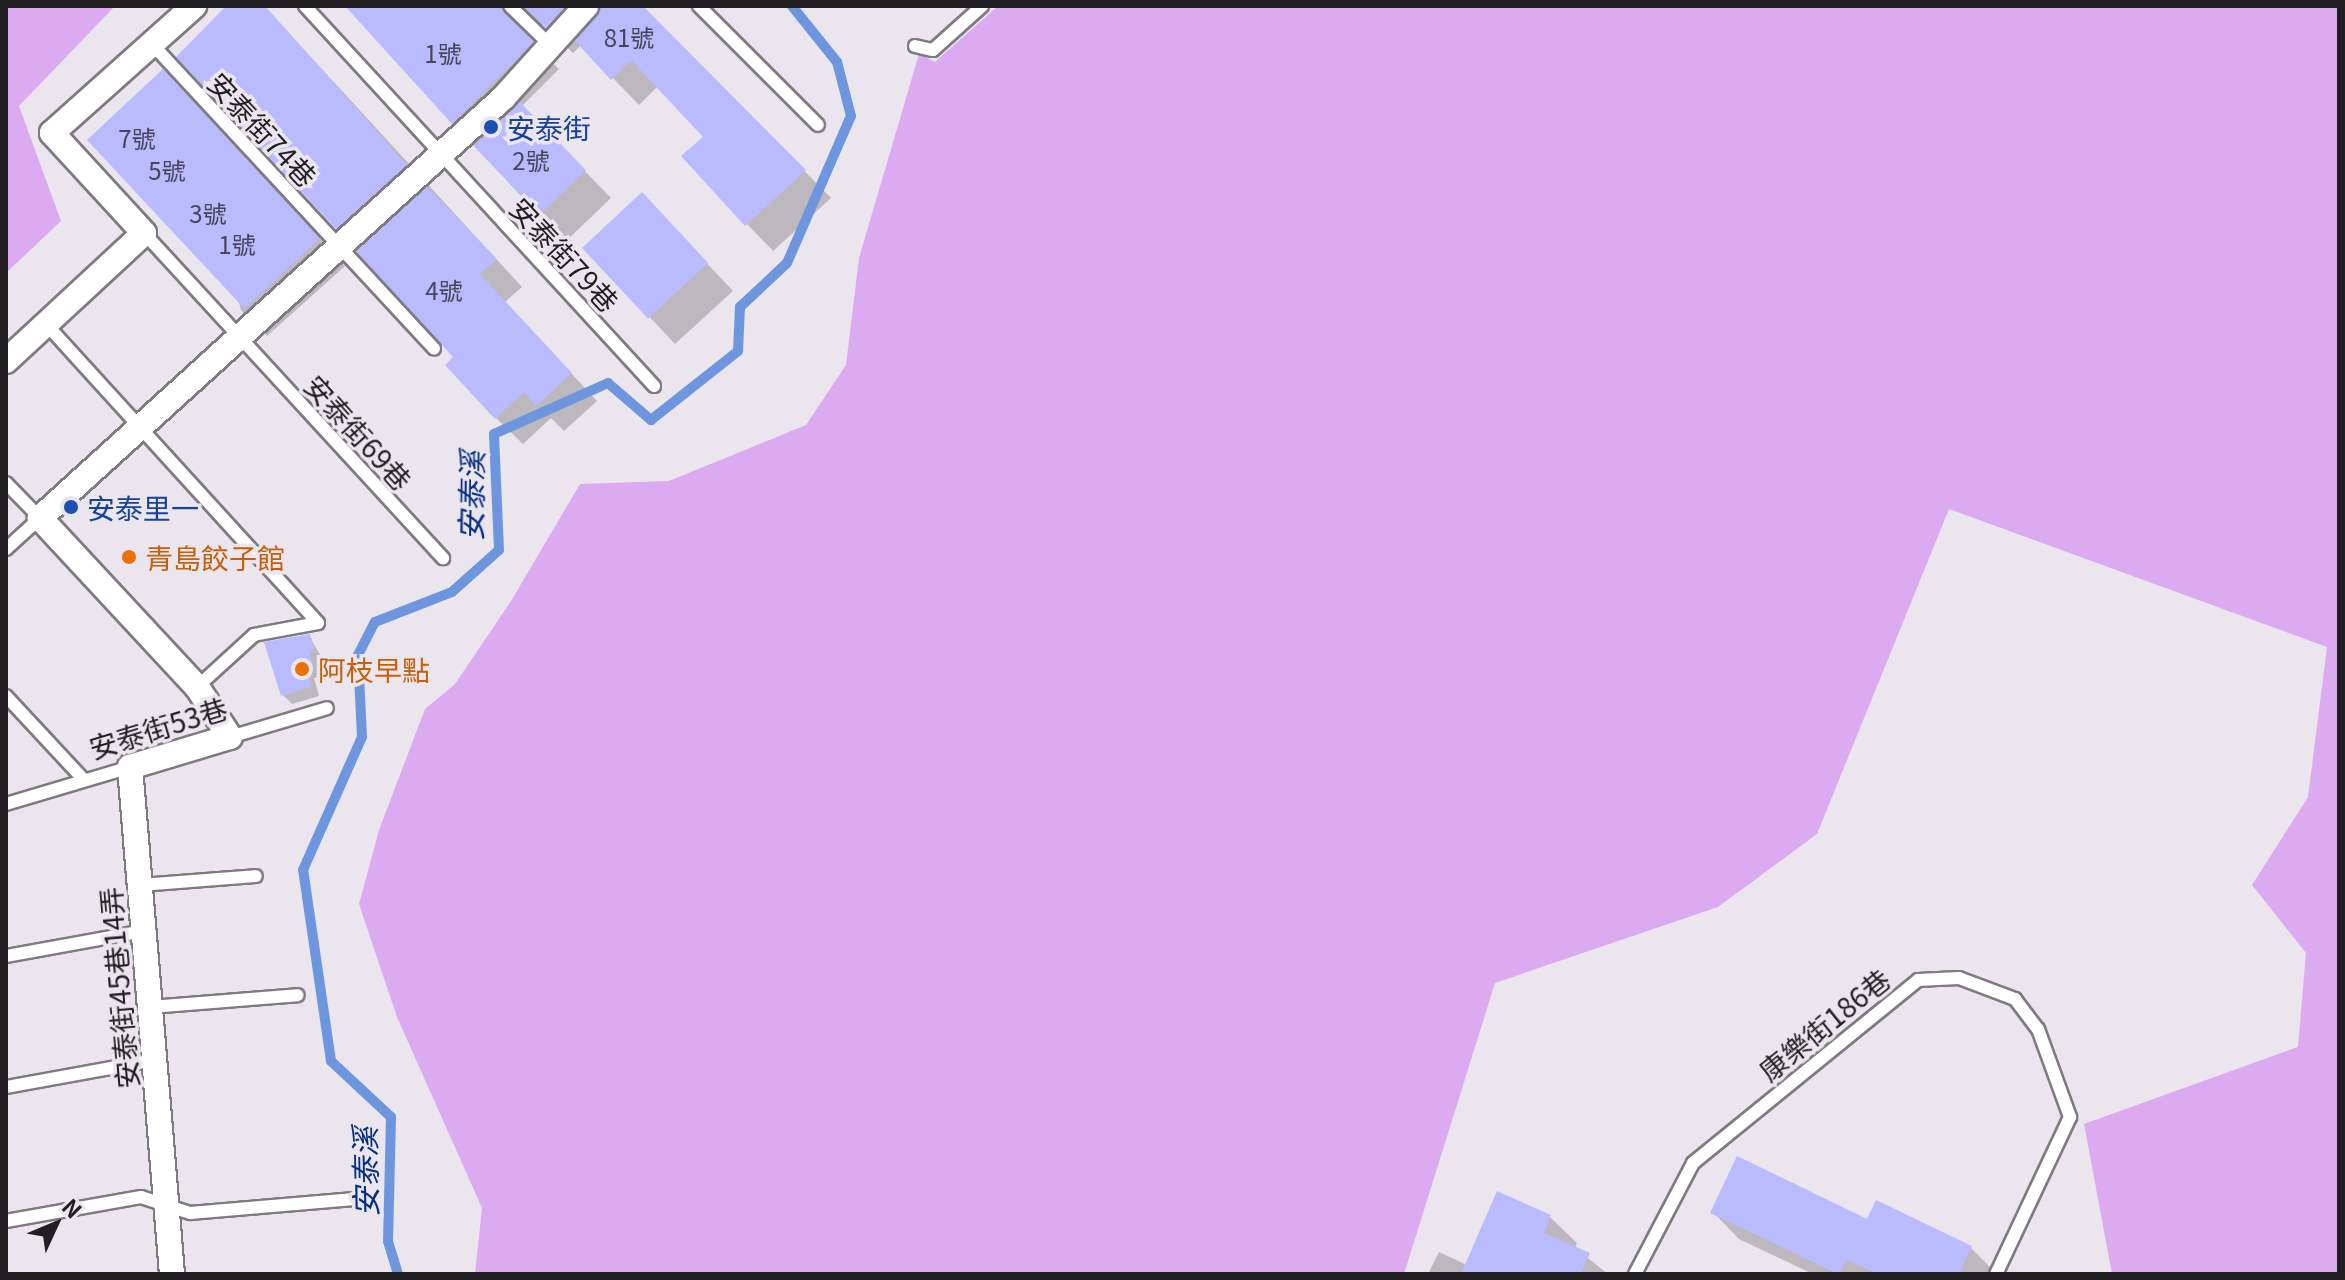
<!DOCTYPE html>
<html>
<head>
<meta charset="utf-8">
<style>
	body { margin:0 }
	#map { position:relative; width:2345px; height:1280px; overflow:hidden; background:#ebe6ed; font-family:Georgia,"Noto Sans TC",serif }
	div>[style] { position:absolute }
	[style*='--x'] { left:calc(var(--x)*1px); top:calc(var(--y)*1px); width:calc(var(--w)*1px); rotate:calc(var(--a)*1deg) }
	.green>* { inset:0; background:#dbaaf0 }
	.shadow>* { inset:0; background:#0003 }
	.stream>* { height:10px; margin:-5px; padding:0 5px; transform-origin:5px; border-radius:5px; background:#6e96df }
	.building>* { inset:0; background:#babafe; transform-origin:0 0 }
	.roads { filter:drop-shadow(2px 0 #7f7a81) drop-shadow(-2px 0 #7f7a81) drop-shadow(0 2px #7f7a81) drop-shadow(0 -2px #7f7a81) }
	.lane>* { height:12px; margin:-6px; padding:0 6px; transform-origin:6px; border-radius:6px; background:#fff }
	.street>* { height:24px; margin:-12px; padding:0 12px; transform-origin:12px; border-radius:12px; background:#fff }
	.dots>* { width:22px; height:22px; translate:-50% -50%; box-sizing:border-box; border:4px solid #ebe6ed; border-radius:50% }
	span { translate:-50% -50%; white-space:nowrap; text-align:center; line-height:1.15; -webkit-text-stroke:7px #ebe6ed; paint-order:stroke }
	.number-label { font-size:24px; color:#474659 }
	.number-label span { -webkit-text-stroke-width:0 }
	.transit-label { font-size:28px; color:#164399 }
	.left { translate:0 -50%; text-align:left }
	.street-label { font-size:28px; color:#211f22 }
	.food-label { font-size:28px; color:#c56008 }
	.water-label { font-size:30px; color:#052f83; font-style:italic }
	.frame { position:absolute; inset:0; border:8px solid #211f22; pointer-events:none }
	.north { position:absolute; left:16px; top:1184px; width:80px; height:80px; -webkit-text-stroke:6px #ebe6ed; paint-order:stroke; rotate:46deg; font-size:22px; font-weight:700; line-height:32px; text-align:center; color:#211f22 }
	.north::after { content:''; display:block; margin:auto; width:28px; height:36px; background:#211f22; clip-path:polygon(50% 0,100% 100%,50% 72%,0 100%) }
</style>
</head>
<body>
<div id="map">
	<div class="green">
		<div style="clip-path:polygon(6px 6px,115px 6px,19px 106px,61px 221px,6px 273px)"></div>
		<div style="clip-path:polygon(998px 6px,2339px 6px,2339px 1274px,2112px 1274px,2084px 1124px,2298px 1047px,2306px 953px,2252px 885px,2308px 797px,2327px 647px,1949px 509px,1817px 834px,1718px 907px,1495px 983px,1404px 1274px,475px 1274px,482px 1208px,397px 1017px,359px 904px,379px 830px,425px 709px,455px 684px,511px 601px,580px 484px,669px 481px,806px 425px,846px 365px,859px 258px,919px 54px,935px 62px)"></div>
	</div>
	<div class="shadow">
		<div style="clip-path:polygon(230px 6px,264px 6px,522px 287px,505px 302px,597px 401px,564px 431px,551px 418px,523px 444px,496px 418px,456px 357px,178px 56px)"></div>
		<div style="clip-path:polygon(347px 6px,642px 6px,831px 198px,773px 251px,747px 224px,705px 137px,658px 86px,639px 105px,581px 45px,573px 53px,544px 25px,530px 25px,529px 40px,559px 69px,522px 106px,611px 198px,564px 243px)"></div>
		<div style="clip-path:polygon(189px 98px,345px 266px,267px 336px,241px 310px)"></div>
		<div style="clip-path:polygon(668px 222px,733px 291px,675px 344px,585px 248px)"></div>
		<div style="clip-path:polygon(309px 636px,323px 660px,317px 662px,321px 676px,314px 678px,319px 696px,292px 704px,283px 695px)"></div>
		<div style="clip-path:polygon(1713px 1212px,1868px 1222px,1971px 1248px,1997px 1274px,1813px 1274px,1739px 1239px)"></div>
		<div style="clip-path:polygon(1550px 1217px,1577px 1243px,1575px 1248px,1608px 1274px,1428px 1274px,1439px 1252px,1467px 1265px)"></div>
	</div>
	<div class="stream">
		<div style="--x:398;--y:1274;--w:34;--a:-107"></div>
		<div style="--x:388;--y:1241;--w:124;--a:-88.6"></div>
		<div style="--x:391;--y:1117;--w:82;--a:-137"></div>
		<div style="--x:331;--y:1061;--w:193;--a:-98.3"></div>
		<div style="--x:303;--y:870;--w:145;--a:-66.1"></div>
		<div style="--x:362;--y:737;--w:82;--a:-92.8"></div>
		<div style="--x:358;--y:655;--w:37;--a:-63"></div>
		<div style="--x:375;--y:622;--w:83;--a:-21.3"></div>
		<div style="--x:452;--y:592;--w:63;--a:-41.8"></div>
		<div style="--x:499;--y:550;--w:116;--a:-92.5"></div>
		<div style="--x:494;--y:434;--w:125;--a:-24.1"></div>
		<div style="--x:608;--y:383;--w:57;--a:40.7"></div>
		<div style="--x:651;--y:420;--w:111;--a:-38.4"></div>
		<div style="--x:738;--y:351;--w:44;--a:-87.4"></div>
		<div style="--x:740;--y:307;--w:64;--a:-43.1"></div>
		<div style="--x:787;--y:263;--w:160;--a:-66.5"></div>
		<div style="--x:851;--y:116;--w:56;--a:-104.5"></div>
		<div style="--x:837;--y:62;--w:72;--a:-128.8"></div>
	</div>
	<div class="building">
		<div style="clip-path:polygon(226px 6px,265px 6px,407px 165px,336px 229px,176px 57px)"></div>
		<div style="clip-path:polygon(345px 6px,501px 6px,534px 42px,452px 124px)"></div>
		<div style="clip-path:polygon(523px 6px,566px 6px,546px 28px)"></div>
		<div style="clip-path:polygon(601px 6px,643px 6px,806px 170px,745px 226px,681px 156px,703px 137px,631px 60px,611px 80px,575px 41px)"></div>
		<div style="left:163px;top:69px;width:231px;height:104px;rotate:47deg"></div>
		<div style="left:520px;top:102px;width:95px;height:64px;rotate:46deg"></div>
		<div style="clip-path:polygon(427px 187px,497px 259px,480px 274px,572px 373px,536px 406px,524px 392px,495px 419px,445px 365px,453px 357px,356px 252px)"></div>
		<div style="left:642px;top:192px;width:97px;height:82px;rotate:47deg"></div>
		<div style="clip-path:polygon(310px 634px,315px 650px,309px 652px,313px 666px,306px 669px,311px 687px,281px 696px,264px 642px)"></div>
		<div style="clip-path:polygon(1737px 1156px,1867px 1219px,1876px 1200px,1972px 1246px,1959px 1274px,1877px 1274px,1847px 1260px,1838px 1274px,1710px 1213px)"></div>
		<div style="clip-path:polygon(1497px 1191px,1551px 1215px,1544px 1233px,1590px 1253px,1581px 1274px,1461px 1274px)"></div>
	</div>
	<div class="roads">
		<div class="lane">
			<div style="--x:305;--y:6;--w:516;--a:47.43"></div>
			<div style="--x:510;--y:6;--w:53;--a:44.2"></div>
			<div style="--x:699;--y:6;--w:168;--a:45"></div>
			<div style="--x:152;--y:44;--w:415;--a:47.2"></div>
			<div style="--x:915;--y:46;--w:18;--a:13"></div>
			<div style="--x:933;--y:50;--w:66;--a:-41.9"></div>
			<div style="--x:144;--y:233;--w:442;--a:47.4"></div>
			<div style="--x:46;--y:324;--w:404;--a:47.7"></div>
			<div style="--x:318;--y:623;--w:65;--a:169.4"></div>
			<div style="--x:254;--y:635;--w:77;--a:137.6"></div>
			<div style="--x:6;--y:483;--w:49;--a:45.8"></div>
			<div style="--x:40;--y:518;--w:46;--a:137.6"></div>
			<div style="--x:6;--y:696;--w:115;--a:47.1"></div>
			<div style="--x:230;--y:737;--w:101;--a:-16.6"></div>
			<div style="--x:6;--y:804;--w:129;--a:-16.6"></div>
			<div style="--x:140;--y:885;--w:116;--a:-4.4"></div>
			<div style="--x:6;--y:956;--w:139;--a:-10.3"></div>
			<div style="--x:150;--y:1007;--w:148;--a:-4.6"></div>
			<div style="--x:6;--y:1087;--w:150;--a:-10.3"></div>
			<div style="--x:6;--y:1221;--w:137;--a:-10.1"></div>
			<div style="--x:141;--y:1197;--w:52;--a:18.1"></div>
			<div style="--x:190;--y:1213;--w:165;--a:-4.9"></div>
			<div style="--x:1635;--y:1274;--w:125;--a:-62.4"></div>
			<div style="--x:1693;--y:1163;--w:290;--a:-39.1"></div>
			<div style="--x:1918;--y:980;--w:41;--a:-2.8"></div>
			<div style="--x:1959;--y:978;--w:60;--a:20.6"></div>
			<div style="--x:2015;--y:999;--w:38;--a:53"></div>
			<div style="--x:2038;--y:1029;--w:94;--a:70"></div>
			<div style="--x:2070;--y:1117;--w:174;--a:115.2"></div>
		</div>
		<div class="street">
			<div style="--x:6;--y:361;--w:188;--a:-42.8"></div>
			<div style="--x:144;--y:233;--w:136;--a:-132.6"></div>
			<div style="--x:52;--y:133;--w:191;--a:-41.8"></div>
			<div style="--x:172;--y:1274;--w:509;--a:-94.74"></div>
			<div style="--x:130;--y:767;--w:104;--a:-16.7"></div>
			<div style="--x:230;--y:737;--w:60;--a:-123.4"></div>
			<div style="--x:197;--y:687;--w:231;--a:-132.9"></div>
			<div style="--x:40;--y:518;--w:625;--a:-42.21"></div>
			<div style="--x:503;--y:98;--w:124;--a:-47.9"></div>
		</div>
	</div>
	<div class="dots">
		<div style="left:491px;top:127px;background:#1a4fb4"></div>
		<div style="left:71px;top:507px;background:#1a4fb4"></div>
		<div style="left:129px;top:557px;background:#e8710a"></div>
		<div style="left:302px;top:669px;background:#e8710a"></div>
	</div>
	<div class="number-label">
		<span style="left:629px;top:37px">81號</span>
		<span style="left:443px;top:53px">1號</span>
		<span style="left:137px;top:138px">7號</span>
		<span style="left:531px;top:160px">2號</span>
		<span style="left:167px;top:170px">5號</span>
		<span style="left:208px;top:213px">3號</span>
		<span style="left:237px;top:244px">1號</span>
		<span style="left:444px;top:290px">4號</span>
	</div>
	<div class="transit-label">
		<span class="left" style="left:507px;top:127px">安泰街</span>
		<span class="left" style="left:87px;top:507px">安泰里一</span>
	</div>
	<div class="street-label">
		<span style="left:263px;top:129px;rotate:47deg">安泰街74巷</span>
		<span style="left:565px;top:254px;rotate:47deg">安泰街79巷</span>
		<span style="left:359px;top:432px;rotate:48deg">安泰街69巷</span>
		<span style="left:158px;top:727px;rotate:-17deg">安泰街53巷</span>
		<span style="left:118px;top:988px;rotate:-95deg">安泰街45巷14弄</span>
		<span style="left:1824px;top:1024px;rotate:-39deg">康樂街186巷</span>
	</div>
	<div class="food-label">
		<span class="left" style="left:145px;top:557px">青島餃子館</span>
		<span class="left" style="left:318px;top:669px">阿枝早點</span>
	</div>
	<div class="water-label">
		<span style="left:470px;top:496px;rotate:-89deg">安泰溪</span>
		<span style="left:364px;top:1172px;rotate:-91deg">安泰溪</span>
	</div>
	<div class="frame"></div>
	<div class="north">N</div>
</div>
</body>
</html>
